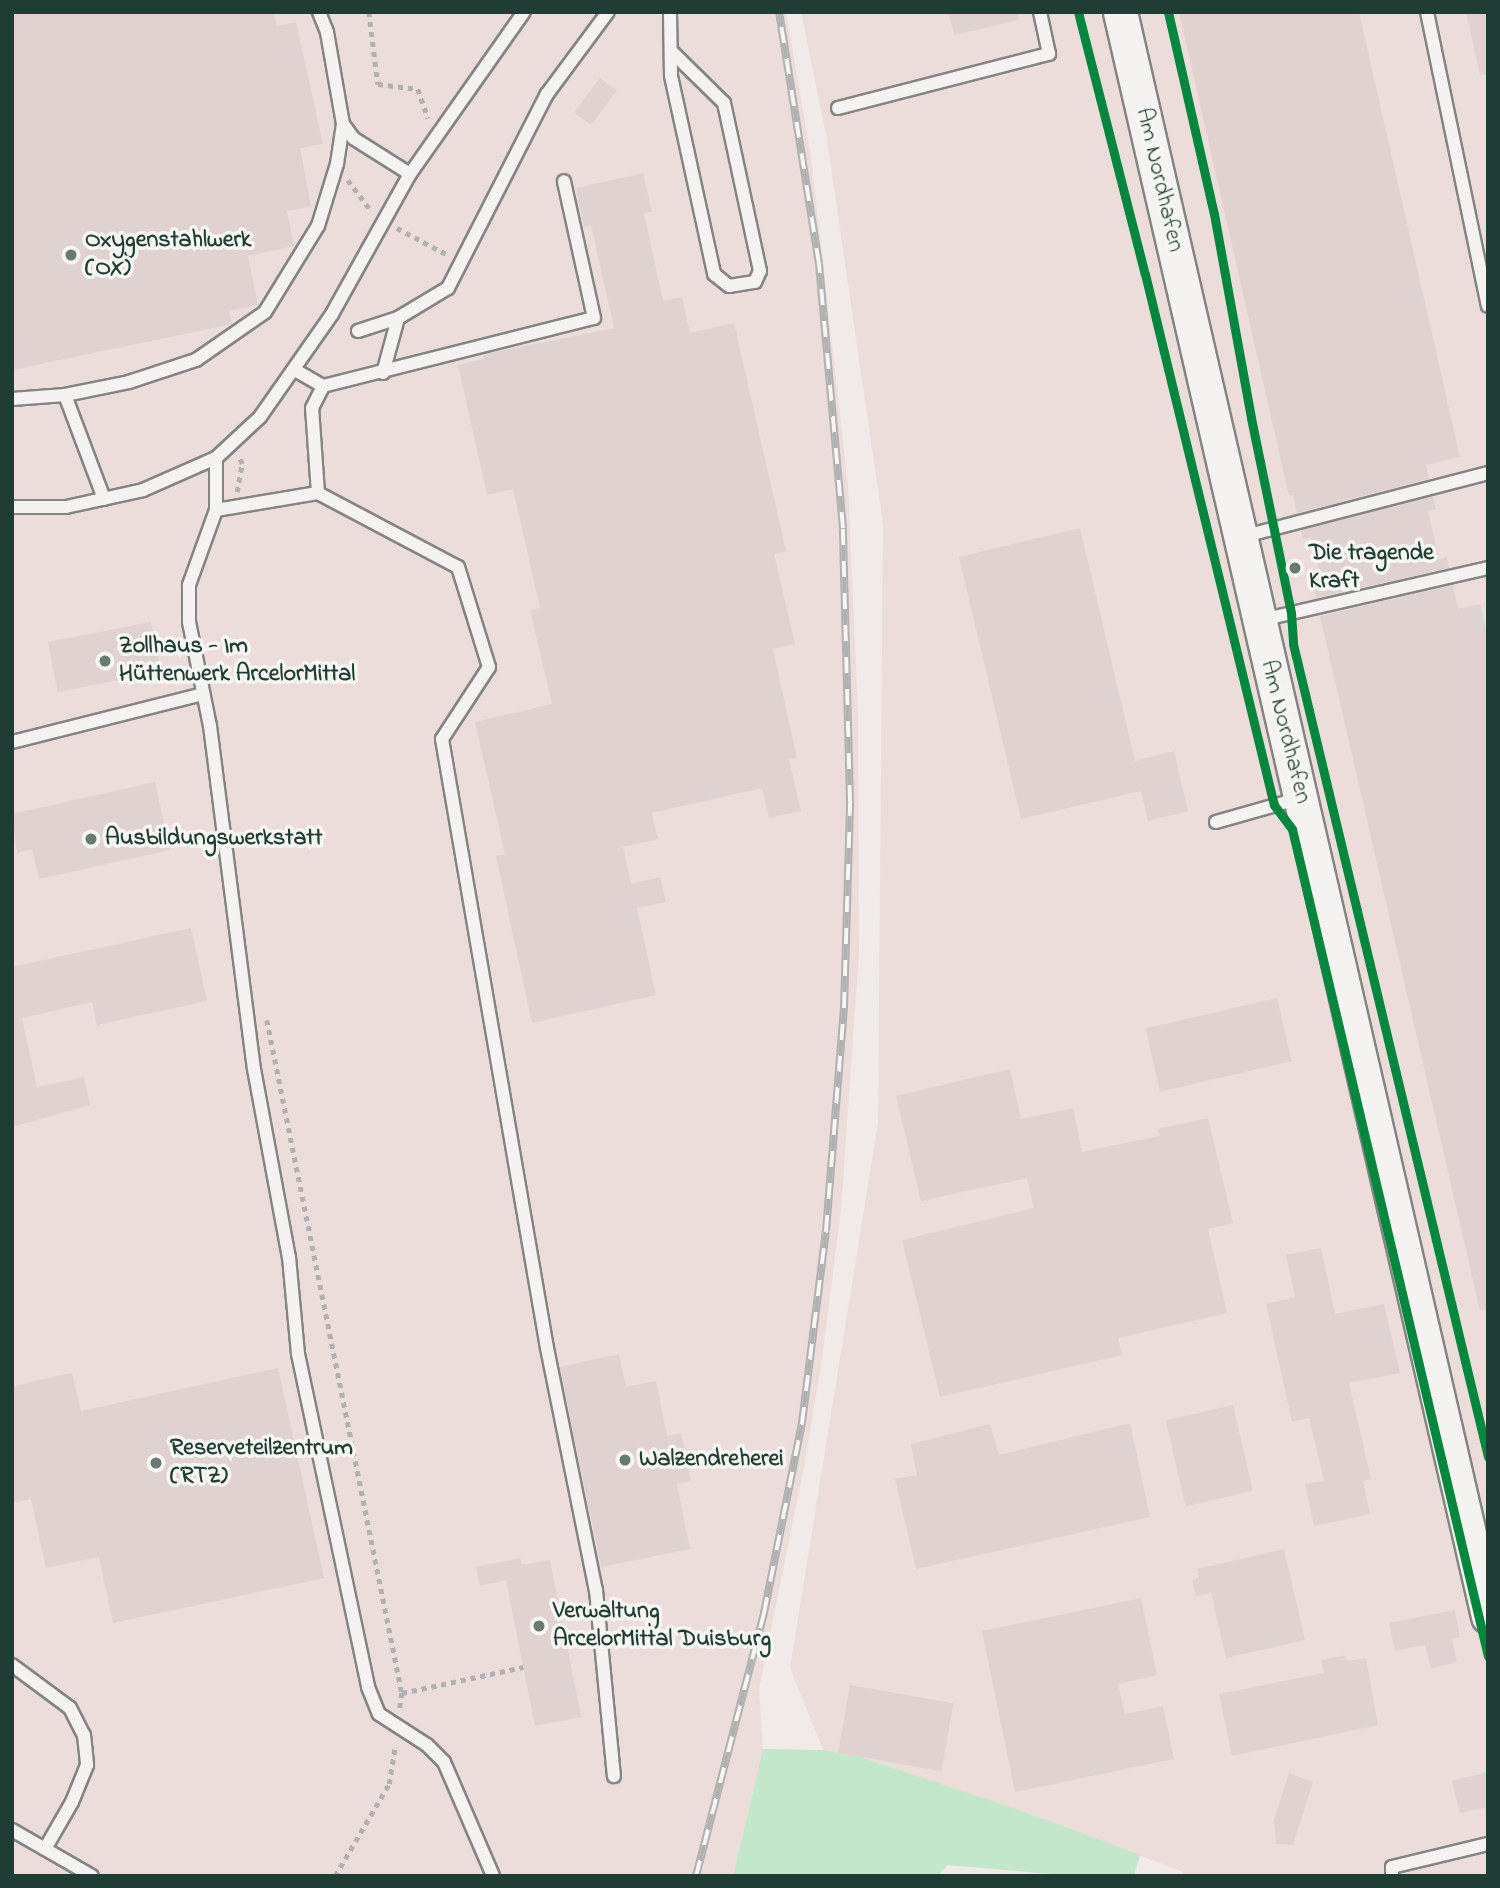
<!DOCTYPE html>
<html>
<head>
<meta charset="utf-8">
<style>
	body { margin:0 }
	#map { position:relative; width:1500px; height:1888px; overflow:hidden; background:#f0eae8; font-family:"Indie Flower",sans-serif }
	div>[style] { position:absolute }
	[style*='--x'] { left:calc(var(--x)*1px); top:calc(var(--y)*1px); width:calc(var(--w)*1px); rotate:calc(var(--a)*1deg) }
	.built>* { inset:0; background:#edddda }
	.green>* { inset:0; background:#c2e7cb }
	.building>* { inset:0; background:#dfd2d0; transform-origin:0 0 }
	.path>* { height:4.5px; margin-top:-2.25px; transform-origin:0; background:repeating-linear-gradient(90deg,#afb2b0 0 5px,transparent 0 10px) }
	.roads { filter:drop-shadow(2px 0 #838583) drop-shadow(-2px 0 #838583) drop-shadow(0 2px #838583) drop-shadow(0 -2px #838583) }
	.lane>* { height:12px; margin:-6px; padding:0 6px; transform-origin:6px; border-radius:6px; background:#f4f3f1 }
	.secondary>* { height:33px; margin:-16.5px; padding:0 16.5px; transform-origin:16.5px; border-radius:16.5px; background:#f4f3f1 }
	.rail>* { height:8px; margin-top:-4px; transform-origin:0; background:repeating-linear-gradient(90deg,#f6f6f2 0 16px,#afb2b0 0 32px); box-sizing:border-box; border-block:2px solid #afb2b0 }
	.cycleway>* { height:9px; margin:-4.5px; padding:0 4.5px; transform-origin:4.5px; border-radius:4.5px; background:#00873e }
	.dots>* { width:19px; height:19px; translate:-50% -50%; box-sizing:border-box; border:4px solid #f6f6f2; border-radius:50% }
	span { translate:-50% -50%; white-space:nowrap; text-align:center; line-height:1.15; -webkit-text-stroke:7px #f6f6f2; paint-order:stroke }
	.street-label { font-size:24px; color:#1f3d34 }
	.poi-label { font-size:24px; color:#1f3d34; font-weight:700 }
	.left { translate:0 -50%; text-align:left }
	.frame { position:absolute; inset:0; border:14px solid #1f3d34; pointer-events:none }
</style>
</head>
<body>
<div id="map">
	<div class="built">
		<div style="clip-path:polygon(12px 12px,786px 12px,811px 157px,848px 486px,858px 712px,859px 953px,841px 1210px,822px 1359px,804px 1467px,759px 1689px,763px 1749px,733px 1876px,12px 1876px)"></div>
		<div style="clip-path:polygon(801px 12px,1488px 12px,1488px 1876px,1184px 1876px,1183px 1872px,1020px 1810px,861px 1757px,823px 1750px,790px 1668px,878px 1123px,883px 524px,827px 140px)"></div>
	</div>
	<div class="green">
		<div style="clip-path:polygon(763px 1749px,823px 1750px,861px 1757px,1020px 1810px,1140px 1855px,1134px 1876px,1076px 1876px,947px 1865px,938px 1876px,733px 1876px)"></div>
	</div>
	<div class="building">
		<div style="clip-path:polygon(12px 12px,274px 12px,277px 26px,296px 22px,323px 144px,300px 148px,311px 206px,287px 211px,294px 246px,248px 256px,258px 305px,229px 311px,232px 324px,12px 370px)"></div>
		<div style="clip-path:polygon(948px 12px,1018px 12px,1019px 20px,954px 35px)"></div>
		<div style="clip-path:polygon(1179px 12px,1359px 12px,1460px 457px,1426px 465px,1429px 479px,1297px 513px,1293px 495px,1289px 496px)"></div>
		<div style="clip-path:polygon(1466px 12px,1488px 12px,1488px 74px,1480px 75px)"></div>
		<div style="left:600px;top:78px;width:21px;height:43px;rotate:37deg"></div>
		<div style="clip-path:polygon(643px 173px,652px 212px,644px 213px,663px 301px,682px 297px,690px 333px,734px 323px,786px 551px,774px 554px,795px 644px,773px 649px,797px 758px,789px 759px,801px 811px,769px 818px,762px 788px,652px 813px,658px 839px,623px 847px,631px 884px,660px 877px,666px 902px,637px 908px,656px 995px,532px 1023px,496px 856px,505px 854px,475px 722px,552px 704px,530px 610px,540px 608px,513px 489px,487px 495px,458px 365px,484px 359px,483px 355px,495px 352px,614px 328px,591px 225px,584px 227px,576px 188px)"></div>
		<div style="clip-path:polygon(1433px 496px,1436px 509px,1428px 511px,1439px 559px,1447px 557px,1449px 568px,1316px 598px,1313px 587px,1322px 585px,1311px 537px,1303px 539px,1301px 530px)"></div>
		<div style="clip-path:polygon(1080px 528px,1135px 761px,1174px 751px,1188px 811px,1148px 821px,1141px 791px,1021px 819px,959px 557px)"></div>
		<div style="clip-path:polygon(1453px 585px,1458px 609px,1480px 604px,1488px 636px,1488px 1310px,1480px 1311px,1320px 616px)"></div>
		<div style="left:151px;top:622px;width:51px;height:105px;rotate:79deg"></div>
		<div style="clip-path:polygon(155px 782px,170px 850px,39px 879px,32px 849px,17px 853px,12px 814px)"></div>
		<div style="clip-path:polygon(191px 928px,207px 1001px,97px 1025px,92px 1002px,22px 1018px,37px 1087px,84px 1077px,90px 1105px,12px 1127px,12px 967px)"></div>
		<div style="left:1277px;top:998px;width:65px;height:135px;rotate:77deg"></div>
		<div style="clip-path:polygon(1010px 1069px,1021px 1119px,1073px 1108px,1082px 1152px,1160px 1136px,1158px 1129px,1208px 1118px,1233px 1223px,1208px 1229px,1227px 1313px,1118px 1338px,1122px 1355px,940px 1397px,902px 1240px,1034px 1208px,1027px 1178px,921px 1201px,896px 1096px)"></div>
		<div style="clip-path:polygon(1321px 1248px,1335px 1314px,1384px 1304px,1400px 1373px,1349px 1383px,1371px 1479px,1363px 1481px,1370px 1514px,1314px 1526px,1305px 1484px,1324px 1481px,1309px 1418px,1292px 1422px,1266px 1304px,1295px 1297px,1286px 1255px)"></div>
		<div style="clip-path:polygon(619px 1354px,626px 1387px,656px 1381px,667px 1436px,681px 1433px,691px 1481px,677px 1484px,690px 1549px,601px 1567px,560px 1367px)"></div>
		<div style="clip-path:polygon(278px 1368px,324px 1578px,113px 1623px,99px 1557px,46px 1568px,31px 1499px,12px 1503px,12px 1386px,72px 1373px,81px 1411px)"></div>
		<div style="left:1233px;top:1405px;width:88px;height:69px;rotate:77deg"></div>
		<div style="clip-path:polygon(1130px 1423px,1150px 1517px,916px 1569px,895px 1479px,917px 1475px,911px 1444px,990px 1424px,999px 1455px)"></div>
		<div style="clip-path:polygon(1284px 1549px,1305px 1640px,1226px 1658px,1211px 1593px,1196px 1596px,1192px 1579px,1199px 1578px,1197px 1569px)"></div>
		<div style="clip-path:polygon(520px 1558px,522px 1565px,550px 1560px,581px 1717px,535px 1726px,506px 1580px,480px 1586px,476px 1567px)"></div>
		<div style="clip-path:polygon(1141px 1598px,1157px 1675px,1118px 1684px,1125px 1714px,1163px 1706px,1174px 1759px,1015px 1792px,982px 1631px)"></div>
		<div style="clip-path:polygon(1455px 1610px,1460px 1637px,1452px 1639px,1457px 1662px,1431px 1669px,1425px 1645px,1395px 1651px,1389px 1623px)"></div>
		<div style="clip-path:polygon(1346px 1655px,1347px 1661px,1366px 1658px,1378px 1725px,1232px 1756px,1219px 1694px,1324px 1673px,1321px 1660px)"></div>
		<div style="left:850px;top:1685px;width:105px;height:69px;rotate:10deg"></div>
		<div style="clip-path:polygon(1488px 1772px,1488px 1807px,1460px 1813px,1452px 1781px)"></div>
		<div style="clip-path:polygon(1289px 1773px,1313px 1782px,1293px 1845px,1276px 1844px,1274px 1820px)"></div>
	</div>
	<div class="path">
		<div style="--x:369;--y:12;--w:73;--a:82.9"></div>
		<div style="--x:378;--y:84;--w:40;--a:7.1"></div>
		<div style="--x:418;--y:89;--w:31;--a:71"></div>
		<div style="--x:348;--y:180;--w:40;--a:53"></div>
		<div style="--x:397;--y:228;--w:58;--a:27.9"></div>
		<div style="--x:237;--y:492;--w:28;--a:-80"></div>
		<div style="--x:242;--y:464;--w:9;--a:-111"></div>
		<div style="--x:267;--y:1020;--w:686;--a:78.66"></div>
		<div style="--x:402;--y:1693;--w:15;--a:98"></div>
		<div style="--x:402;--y:1693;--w:124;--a:-12.1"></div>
		<div style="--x:335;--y:1876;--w:107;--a:-59.6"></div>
		<div style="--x:389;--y:1784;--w:39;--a:-81"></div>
	</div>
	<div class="roads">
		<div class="lane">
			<div style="--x:670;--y:12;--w:64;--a:89.1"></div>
			<div style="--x:671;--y:76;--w:203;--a:77.7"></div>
			<div style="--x:714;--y:274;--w:19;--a:39"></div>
			<div style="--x:729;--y:286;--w:26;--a:-9"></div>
			<div style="--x:755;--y:282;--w:12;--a:-66"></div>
			<div style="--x:760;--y:271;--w:172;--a:-102.1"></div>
			<div style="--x:724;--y:103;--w:74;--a:-135.5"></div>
			<div style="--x:1427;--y:12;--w:300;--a:78.3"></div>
			<div style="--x:838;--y:108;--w:218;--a:-14.4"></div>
			<div style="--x:1049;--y:54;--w:43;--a:-102.1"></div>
			<div style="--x:343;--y:124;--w:17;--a:54"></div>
			<div style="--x:353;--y:138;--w:67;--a:32.3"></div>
			<div style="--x:358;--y:331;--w:42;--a:-18"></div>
			<div style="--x:398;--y:318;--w:58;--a:-31"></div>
			<div style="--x:448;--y:288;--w:218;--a:-63"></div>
			<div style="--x:547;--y:94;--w:102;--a:-53.4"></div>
			<div style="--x:295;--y:370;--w:32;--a:30"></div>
			<div style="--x:323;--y:386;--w:279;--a:-14.1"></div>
			<div style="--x:594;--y:318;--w:140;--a:-102.4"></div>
			<div style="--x:383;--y:373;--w:57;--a:-74.7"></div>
			<div style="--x:65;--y:395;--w:65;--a:-11.5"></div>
			<div style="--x:129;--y:382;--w:71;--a:-18.2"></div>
			<div style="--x:196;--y:360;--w:84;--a:-34.8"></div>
			<div style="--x:265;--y:312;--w:101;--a:-58.4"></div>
			<div style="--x:318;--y:226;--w:65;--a:-73"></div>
			<div style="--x:337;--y:164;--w:40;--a:-81.5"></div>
			<div style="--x:343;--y:124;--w:93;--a:-99.9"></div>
			<div style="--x:327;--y:32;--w:22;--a:-112"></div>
			<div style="--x:12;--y:399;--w:53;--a:-4.3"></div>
			<div style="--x:65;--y:395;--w:111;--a:69.4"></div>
			<div style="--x:216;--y:458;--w:52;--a:90"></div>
			<div style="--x:216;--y:510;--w:80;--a:109.8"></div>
			<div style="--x:189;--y:585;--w:37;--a:90"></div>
			<div style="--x:189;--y:622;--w:106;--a:78.6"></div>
			<div style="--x:210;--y:726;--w:346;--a:82.7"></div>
			<div style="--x:254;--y:1069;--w:191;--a:79.5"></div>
			<div style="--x:289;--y:1257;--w:97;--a:84.7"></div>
			<div style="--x:298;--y:1354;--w:340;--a:78.1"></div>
			<div style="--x:368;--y:1687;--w:29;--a:68"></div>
			<div style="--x:379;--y:1714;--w:57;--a:32.9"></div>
			<div style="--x:427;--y:1745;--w:24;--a:45"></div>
			<div style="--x:444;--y:1762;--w:124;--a:66.7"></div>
			<div style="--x:318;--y:493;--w:85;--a:-94"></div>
			<div style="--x:312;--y:408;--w:25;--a:-63"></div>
			<div style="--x:12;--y:507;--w:54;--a:0"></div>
			<div style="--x:66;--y:507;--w:79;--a:-12.4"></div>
			<div style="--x:143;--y:490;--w:80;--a:-23.7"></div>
			<div style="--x:216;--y:458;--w:60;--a:-43"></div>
			<div style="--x:260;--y:417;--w:126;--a:-55"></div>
			<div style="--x:332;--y:314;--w:160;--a:-60.9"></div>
			<div style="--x:410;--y:174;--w:198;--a:-54.9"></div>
			<div style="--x:216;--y:510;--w:103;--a:-9.5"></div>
			<div style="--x:318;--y:493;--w:158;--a:27.9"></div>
			<div style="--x:458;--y:567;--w:105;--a:72.8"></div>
			<div style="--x:489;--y:667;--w:86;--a:123.1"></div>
			<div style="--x:442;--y:739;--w:618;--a:80.22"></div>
			<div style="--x:547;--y:1348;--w:247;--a:78.6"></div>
			<div style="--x:596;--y:1590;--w:187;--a:84.5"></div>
			<div style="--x:1241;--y:537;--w:255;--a:-14.5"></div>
			<div style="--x:1261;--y:620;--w:233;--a:-12.9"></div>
			<div style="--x:12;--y:742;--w:197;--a:-14.1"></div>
			<div style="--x:1216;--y:822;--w:88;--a:-15.8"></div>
			<div style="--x:12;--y:1665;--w:72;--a:36.6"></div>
			<div style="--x:70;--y:1708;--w:30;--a:63"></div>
			<div style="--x:84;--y:1735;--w:30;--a:84"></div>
			<div style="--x:87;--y:1765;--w:40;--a:112"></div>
			<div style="--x:72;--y:1802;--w:54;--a:119.9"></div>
			<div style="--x:12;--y:1830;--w:92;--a:29.9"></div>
			<div style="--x:1392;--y:1876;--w:9;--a:-90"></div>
			<div style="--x:1392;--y:1867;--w:99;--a:-13.5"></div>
		</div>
		<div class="secondary">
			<div style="--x:1120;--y:12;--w:1646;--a:77.08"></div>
		</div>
	</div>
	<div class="rail">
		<div style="--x:696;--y:1876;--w:272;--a:-75.5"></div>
		<div style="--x:764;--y:1613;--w:194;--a:-78.7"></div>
		<div style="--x:802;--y:1423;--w:193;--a:-82.9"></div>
		<div style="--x:826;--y:1231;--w:224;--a:-85.4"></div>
		<div style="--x:844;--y:1008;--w:207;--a:-88.3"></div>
		<div style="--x:850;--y:801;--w:273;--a:-91.5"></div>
		<div style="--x:843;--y:528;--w:265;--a:-95.2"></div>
		<div style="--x:819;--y:264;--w:255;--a:-99"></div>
	</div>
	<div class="cycleway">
		<div style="--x:1078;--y:12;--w:270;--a:75.7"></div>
		<div style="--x:1145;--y:274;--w:546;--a:76.35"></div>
		<div style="--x:1274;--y:805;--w:30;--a:53"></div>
		<div style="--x:1292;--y:829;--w:850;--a:76.67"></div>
		<div style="--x:1168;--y:12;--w:207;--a:77.2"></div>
		<div style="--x:1214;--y:214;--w:207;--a:79.7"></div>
		<div style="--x:1251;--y:418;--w:199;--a:78.4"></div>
		<div style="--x:1291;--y:613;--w:31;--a:86"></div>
		<div style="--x:1293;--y:644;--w:836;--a:76.51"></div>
	</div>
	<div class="dots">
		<div style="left:71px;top:255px;background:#687a73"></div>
		<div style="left:1295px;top:568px;background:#687a73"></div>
		<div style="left:105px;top:661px;background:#687a73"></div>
		<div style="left:91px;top:839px;background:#687a73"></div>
		<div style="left:625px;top:1460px;background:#687a73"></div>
		<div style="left:156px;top:1463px;background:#687a73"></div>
		<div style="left:539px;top:1626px;background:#687a73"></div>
	</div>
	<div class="street-label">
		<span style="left:1159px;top:180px;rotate:77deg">Am Nordhafen</span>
		<span style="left:1285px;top:732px;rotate:76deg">Am Nordhafen</span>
	</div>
	<div class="poi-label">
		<span class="left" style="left:85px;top:255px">Oxygenstahlwerk<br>(OX)</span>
		<span class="left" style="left:1309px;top:568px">Die tragende<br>Kraft</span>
		<span class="left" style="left:119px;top:661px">Zollhaus - Im<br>Hüttenwerk ArcelorMittal</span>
		<span class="left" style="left:105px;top:839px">Ausbildungswerkstatt</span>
		<span class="left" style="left:170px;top:1463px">Reserveteilzentrum<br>(RTZ)</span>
		<span class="left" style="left:639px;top:1460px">Walzendreherei</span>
		<span class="left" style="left:553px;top:1626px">Verwaltung<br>ArcelorMittal Duisburg</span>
	</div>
	<div class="frame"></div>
</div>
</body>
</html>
